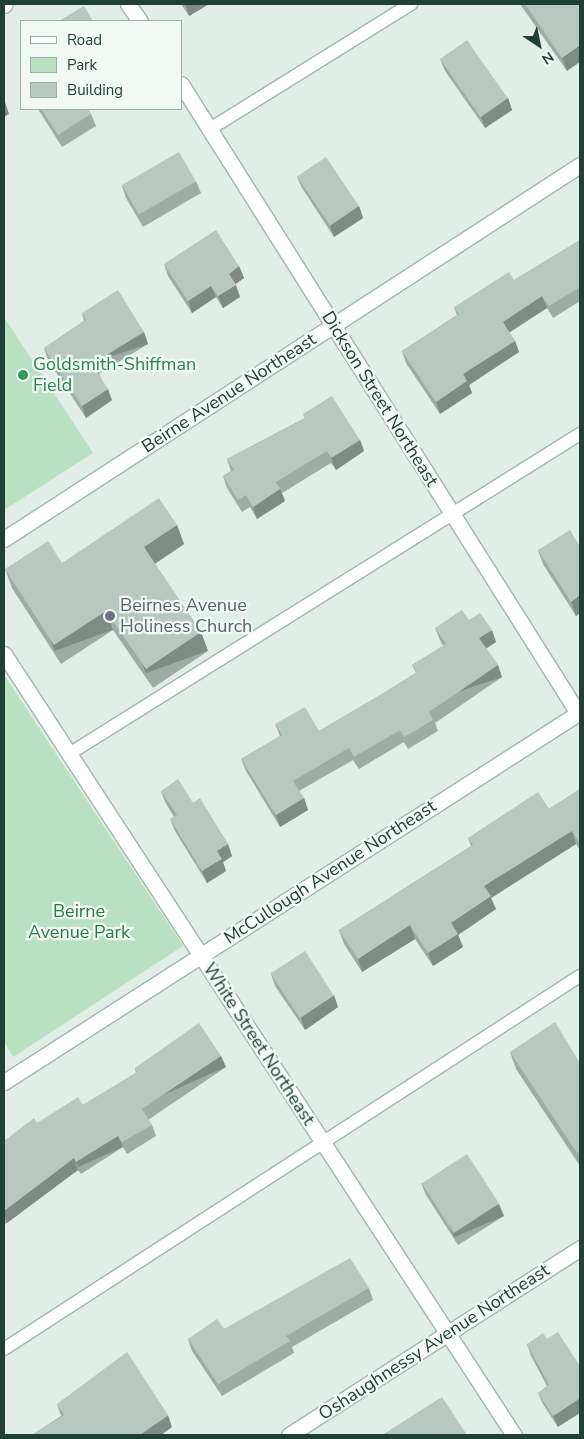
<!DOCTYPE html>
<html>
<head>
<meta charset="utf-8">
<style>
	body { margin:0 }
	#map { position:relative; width:584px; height:1439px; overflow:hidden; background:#e1ede7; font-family:"Nunito Sans",sans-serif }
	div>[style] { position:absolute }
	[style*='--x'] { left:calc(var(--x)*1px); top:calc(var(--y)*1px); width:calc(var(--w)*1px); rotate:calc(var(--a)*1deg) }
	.green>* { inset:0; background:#b8e0c1 }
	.roads { filter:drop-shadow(1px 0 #a3b5ae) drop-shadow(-1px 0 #a3b5ae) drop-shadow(0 1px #a3b5ae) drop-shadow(0 -1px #a3b5ae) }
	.lane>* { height:12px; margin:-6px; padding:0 6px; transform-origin:6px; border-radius:6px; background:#fff }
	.street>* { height:15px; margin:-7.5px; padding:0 7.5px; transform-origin:7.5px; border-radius:7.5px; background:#fff }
	.wall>* { inset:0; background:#9daca5 }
	.shaded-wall>* { inset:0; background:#7f8c86; transform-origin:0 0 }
	.building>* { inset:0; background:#b6c8c0; transform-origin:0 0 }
	.dots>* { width:14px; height:14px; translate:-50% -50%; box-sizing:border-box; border:2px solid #f2f9f5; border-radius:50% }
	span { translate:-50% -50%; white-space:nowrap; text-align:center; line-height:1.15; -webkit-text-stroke:4.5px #f2f9f5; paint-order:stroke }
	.leisure-label { font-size:18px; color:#27864d }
	.left { translate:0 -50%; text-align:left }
	.street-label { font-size:18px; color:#203f35 }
	.worship-label { font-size:18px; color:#5b616d }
	.park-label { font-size:18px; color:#277942 }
	.frame { position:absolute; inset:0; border:5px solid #203f35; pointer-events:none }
	.legend { position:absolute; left:20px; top:20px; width:162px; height:90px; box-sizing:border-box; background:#f2f9f5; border:1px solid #9eafa8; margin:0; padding:6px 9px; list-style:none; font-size:15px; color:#203f35 }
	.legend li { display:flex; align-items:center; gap:10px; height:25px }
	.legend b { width:25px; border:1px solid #9eafa8 }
	.north { position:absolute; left:514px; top:20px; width:50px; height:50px; -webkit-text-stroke:4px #f2f9f5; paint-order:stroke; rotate:146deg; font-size:14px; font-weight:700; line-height:20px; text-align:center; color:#203f35 }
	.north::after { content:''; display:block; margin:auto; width:18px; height:22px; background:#203f35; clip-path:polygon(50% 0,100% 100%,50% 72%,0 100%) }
</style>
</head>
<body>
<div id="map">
	<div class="green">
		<div style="clip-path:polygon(4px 317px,93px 453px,4px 510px)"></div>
		<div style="clip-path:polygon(4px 675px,183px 946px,13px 1057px,4px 1041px)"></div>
	</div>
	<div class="roads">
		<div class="lane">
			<div style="--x:210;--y:129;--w:237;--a:-31.9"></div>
			<div style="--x:69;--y:754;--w:603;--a:-32.06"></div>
			<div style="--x:4;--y:1349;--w:686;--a:-32.93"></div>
		</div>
		<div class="street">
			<div style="--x:128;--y:4;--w:21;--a:55"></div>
			<div style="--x:4;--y:5;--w:1;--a:-45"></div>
			<div style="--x:181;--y:84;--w:744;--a:57.74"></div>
			<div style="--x:4;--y:539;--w:687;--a:-33"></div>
			<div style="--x:4;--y:654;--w:933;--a:56.86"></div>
			<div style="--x:4;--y:1082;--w:685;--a:-32.72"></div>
			<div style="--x:289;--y:1435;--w:346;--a:-32.7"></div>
		</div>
	</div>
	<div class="wall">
		<div style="clip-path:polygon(181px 4px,209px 4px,189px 16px)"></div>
		<div style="clip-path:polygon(520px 4px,580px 4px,567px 71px)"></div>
		<div style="clip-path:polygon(440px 59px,508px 98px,512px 110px,485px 128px,445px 71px)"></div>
		<div style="clip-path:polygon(38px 109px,88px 109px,91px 114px,96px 126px,62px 147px)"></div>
		<div style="clip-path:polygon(297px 177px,359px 206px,363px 218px,334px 237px,302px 188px)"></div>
		<div style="clip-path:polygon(196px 181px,201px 193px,143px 227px,126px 198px,122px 186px)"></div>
		<div style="clip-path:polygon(580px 240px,580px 301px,553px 318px,547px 308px,509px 332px,515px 341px,519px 352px,469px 385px,472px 393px,440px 414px,406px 363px,402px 351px,457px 315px,454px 307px,514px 280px)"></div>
		<div style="clip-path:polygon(164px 264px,239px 266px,244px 278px,235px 284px,240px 297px,223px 308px,216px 297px,192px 313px,168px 276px)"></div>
		<div style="clip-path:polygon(82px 313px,144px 332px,148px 344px,99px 374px,112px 400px,86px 418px,48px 360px,44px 348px,84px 321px)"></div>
		<div style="clip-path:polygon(303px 414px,360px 440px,364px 451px,336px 470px,331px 463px,282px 493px,285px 501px,257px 519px,250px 507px,242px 512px,227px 488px,223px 476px,231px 471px,227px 459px,305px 418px)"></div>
		<div style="clip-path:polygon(177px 525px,184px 544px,155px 564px,201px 632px,208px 651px,153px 688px,113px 630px,61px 664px,12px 588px,5px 569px,62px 563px)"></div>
		<div style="clip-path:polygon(580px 547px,580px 613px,576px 616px,543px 564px,538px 550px)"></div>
		<div style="clip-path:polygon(469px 620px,496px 642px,486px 648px,498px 665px,502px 677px,435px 723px,438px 731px,408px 749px,404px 742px,359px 769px,353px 760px,299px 791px,304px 798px,308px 810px,280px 827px,246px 771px,241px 759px,280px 736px,275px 724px,319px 731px,382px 694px,416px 673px,412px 665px,443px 646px,440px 640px,435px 628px)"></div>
		<div style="clip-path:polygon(580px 789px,580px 850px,576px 844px,491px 898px,496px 909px,458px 935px,463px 947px,433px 966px,415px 939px,362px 972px,344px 944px,339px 930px,471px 846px,468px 838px,549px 809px)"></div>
		<div style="clip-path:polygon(161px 791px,193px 803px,228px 844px,232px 856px,223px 862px,226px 871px,207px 883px,175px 831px,170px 819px,174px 817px,165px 802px)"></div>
		<div style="clip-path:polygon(271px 974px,338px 1007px,305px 1030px,275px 986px)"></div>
		<div style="clip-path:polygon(510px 1052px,580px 1063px,580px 1166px,516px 1069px)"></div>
		<div style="clip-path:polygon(221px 1056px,226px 1067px,148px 1120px,152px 1125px,156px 1136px,127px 1154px,123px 1147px,81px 1174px,78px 1170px,4px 1225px,4px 1141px,37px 1123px,83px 1105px,136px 1073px,135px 1068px)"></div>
		<div style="clip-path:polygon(421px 1183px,504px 1216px,458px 1245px,426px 1195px)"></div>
		<div style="clip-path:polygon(369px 1288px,373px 1300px,292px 1347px,294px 1353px,222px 1396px,192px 1351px,188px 1339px)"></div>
		<div style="clip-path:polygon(547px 1339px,558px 1427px,543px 1404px,538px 1393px,547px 1386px,531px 1356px,527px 1344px)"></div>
		<div style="clip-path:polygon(57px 1404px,172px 1427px,161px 1435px,32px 1435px,61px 1416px)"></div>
	</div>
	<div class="shaded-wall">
		<div style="clip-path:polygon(185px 4px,209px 4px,189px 16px)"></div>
		<div style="clip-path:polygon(580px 45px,580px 62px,567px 71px,562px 58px)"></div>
		<div style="clip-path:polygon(508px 98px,512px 110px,485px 128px,481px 117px)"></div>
		<div style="clip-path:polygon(5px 102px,9px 114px,4px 117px,4px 103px)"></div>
		<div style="clip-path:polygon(359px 206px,363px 218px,334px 237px,330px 226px)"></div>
		<div style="clip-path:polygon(239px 266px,244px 278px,233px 286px,229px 274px)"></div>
		<div style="clip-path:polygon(236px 285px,240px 297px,223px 308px,218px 296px)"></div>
		<div style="clip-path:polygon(211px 286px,216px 297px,192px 313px,188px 301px)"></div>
		<div style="clip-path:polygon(542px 296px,547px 308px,507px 334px,503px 322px)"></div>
		<div style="left:144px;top:332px;width:13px;height:61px;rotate:72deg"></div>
		<div style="clip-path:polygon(515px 341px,519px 352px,469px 385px,472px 393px,440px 414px,436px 402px,463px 374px)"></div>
		<div style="clip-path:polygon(108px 389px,112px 400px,86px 418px,82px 406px)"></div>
		<div style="clip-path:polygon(360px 440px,364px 451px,336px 470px,331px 458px)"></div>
		<div style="clip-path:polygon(280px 489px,285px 501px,257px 519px,253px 507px)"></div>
		<div style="clip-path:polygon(177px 525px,184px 544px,151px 566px,144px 547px)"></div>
		<div style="clip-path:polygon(580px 595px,580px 613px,576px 616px,571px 602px)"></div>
		<div style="left:106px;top:611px;width:20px;height:62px;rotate:70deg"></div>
		<div style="clip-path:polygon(492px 630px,496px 642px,484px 650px,479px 638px)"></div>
		<div style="left:201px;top:632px;width:20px;height:66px;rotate:70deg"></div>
		<div style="left:498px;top:665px;width:13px;height:83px;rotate:72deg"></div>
		<div style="clip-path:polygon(304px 798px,308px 810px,280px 827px,276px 815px)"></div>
		<div style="clip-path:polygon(572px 831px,576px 844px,491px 898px,496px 909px,458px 935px,463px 947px,433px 966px,428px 953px,451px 923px,484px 886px)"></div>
		<div style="clip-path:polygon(228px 844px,232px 856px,223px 862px,226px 871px,207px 883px,202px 871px,217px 851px)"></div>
		<div style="clip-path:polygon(410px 925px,415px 939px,362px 972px,358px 959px)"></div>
		<div style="clip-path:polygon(334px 995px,338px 1007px,305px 1030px,301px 1018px)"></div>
		<div style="left:221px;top:1056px;width:12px;height:95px;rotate:66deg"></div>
		<div style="left:118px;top:1136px;width:12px;height:49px;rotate:66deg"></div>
		<div style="clip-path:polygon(74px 1158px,78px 1170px,7px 1223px,4px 1214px,4px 1211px)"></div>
		<div style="left:499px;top:1204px;width:13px;height:54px;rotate:67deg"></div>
		<div style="clip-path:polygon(580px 1398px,580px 1413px,558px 1427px,553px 1416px)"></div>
		<div style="clip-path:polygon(168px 1415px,172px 1427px,161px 1435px,140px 1435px)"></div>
	</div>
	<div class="building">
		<div style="clip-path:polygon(525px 4px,580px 4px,580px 45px,562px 58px)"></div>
		<div style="clip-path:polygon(84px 6px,93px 21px,59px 21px)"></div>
		<div style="left:467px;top:40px;width:71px;height:33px;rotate:55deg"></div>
		<div style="clip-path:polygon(41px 109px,88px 109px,91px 114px,58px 135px)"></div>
		<div style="left:179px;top:152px;width:34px;height:66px;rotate:60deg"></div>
		<div style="left:326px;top:157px;width:59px;height:35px;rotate:56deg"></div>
		<div style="clip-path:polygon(216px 230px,239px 266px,229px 274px,236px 285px,218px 296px,211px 286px,188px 301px,164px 264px)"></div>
		<div style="clip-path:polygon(580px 240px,580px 287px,549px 306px,542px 296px,503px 322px,515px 341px,463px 374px,467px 381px,436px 402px,402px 351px,459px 314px,454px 307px,509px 272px,514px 280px)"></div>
		<div style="clip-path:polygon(118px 290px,144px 332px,92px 364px,108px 389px,82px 406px,44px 348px,86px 320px,82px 313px)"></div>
		<div style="clip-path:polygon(332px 396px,360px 440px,331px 458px,327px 451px,276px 482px,280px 489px,253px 507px,246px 495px,238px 500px,223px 476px,234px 470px,227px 459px,306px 418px,303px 414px)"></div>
		<div style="clip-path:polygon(159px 498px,177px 525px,144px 547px,201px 632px,146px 669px,106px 611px,54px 645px,5px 569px,48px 541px,62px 563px)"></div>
		<div style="clip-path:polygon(570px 530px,580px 547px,580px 595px,571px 602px,538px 550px)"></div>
		<div style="clip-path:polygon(462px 610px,469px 620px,480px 613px,492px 630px,479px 638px,498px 665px,429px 712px,433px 720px,404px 737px,400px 730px,354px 757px,349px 748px,293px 781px,304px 798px,276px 815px,241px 759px,282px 735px,275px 724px,305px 707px,319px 731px,382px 694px,417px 672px,412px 665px,446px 644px,435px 628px)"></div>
		<div style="clip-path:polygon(178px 779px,193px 803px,200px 798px,228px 844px,217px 851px,222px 859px,202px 871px,170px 819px,177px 815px,161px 791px)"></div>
		<div style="clip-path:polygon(580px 789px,580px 844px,572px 831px,484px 886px,491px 896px,451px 923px,458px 934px,428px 953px,410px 925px,358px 959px,339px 930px,473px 845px,468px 838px,538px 792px,549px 809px)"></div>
		<div style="left:305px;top:951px;width:53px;height:41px;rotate:57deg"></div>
		<div style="clip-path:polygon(555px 1022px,580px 1063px,580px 1151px,577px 1153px,510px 1052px)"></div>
		<div style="clip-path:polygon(199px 1023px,221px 1056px,142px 1109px,152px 1125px,122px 1142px,118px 1136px,76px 1162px,74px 1158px,4px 1211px,4px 1141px,34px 1118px,37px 1123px,78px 1097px,83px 1105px,137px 1072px,135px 1068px)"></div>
		<div style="left:467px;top:1154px;width:59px;height:54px;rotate:57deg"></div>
		<div style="clip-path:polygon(350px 1258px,369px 1288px,286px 1336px,290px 1341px,218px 1384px,188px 1339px,217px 1319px,224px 1329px)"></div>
		<div style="clip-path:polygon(558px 1332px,580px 1366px,580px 1398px,553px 1416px,538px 1393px,549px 1385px,527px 1344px,543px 1333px,547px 1339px)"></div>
		<div style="clip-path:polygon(127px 1352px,168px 1415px,140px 1435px,32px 1435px,64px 1415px,57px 1404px)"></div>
		<div style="clip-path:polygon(442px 1397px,467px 1435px,382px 1435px)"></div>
	</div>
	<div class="dots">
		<div style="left:23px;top:375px;background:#2e9e5b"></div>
		<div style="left:110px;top:616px;background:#6b7280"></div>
	</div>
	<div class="leisure-label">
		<span class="left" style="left:33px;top:375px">Goldsmith-Shiffman<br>Field</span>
	</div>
	<div class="street-label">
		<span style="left:229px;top:393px;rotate:-33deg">Beirne Avenue Northeast</span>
		<span style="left:380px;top:399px;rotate:58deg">Dickson Street Northeast</span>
		<span style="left:330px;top:872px;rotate:-33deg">McCullough Avenue Northeast</span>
		<span style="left:259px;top:1044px;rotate:57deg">White Street Northeast</span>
		<span style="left:434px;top:1342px;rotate:-33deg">Oshaughnessy Avenue Northeast</span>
	</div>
	<div class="worship-label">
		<span class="left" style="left:120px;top:616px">Beirnes Avenue<br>Holiness Church</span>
	</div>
	<div class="park-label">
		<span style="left:79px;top:922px">Beirne<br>Avenue Park</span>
	</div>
	<div class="frame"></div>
	<ul class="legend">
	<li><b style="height:6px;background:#fff"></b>Road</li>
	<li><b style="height:14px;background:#b8e0c1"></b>Park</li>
	<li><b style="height:14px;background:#b6c8c0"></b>Building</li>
	</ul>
	<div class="north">N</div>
</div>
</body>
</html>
